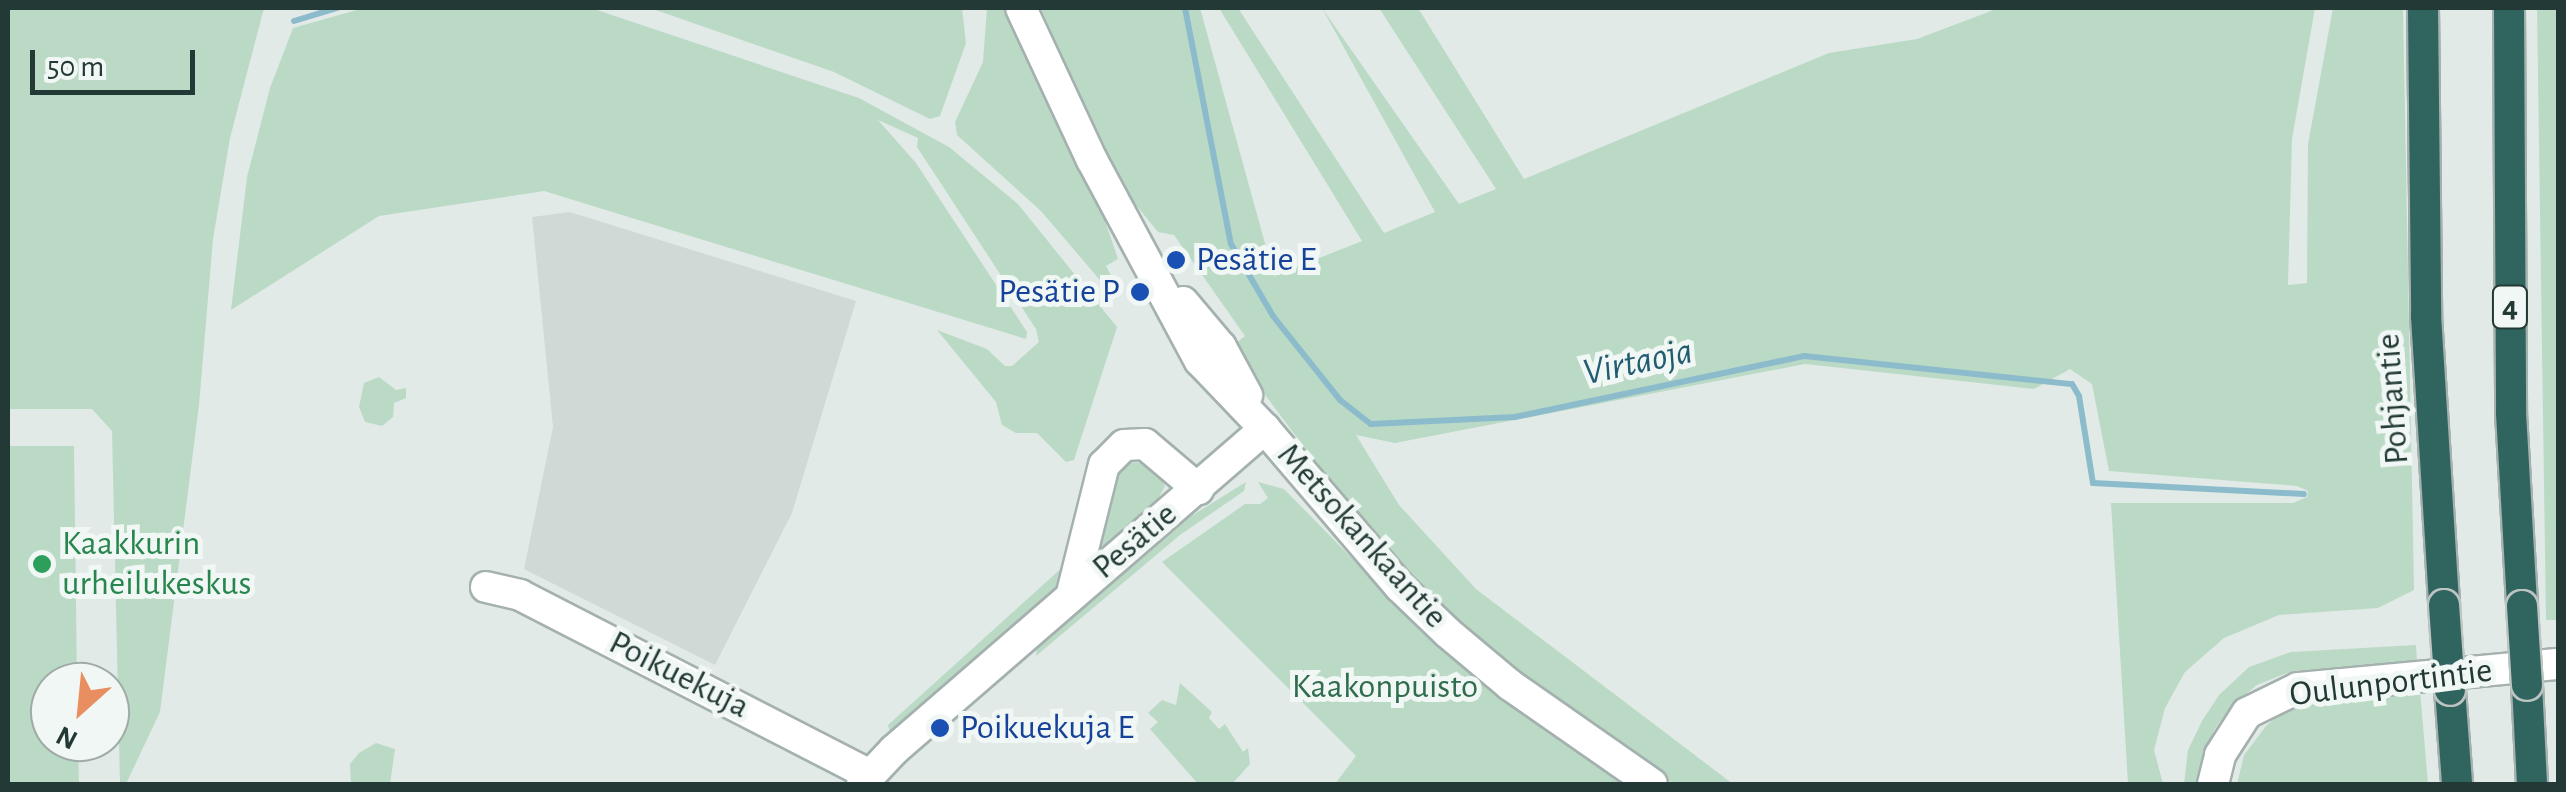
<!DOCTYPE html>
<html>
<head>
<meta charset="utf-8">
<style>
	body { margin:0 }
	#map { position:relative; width:2566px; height:792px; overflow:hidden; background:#e1eae7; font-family:"Alegreya Sans",sans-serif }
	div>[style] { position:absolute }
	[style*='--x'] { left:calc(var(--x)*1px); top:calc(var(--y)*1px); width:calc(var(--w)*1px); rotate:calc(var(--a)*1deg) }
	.built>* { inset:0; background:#cfdad6 }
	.green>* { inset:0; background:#bbdac6 }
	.stream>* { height:6px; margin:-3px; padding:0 3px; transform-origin:3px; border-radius:3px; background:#8cbccc }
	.roads { filter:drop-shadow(2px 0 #a4b1ae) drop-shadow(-2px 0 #a4b1ae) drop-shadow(0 2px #a4b1ae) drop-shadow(0 -2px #a4b1ae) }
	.minor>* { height:30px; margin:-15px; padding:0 15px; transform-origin:15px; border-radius:15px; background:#fff }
	.highway>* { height:30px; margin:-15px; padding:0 15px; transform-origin:15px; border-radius:15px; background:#30645e }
	.bridges { filter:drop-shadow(2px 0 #bdc4c2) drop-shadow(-2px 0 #bdc4c2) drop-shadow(0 2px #bdc4c2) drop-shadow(0 -2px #bdc4c2) }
	.highway-bridge>* { height:30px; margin:-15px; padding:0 15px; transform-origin:15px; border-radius:15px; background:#30645e }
	.dots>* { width:28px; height:28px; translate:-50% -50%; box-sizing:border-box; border:5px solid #f1f7f4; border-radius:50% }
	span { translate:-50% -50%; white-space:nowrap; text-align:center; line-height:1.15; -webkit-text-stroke:10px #f1f7f4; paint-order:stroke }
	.shield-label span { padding:2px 8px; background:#f1f7f4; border:2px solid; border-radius:8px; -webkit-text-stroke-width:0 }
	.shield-label { font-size:32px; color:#223935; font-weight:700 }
	.transit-label { font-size:35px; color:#164399 }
	.left { translate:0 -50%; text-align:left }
	.right { translate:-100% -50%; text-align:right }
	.street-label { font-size:35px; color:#223935 }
	.leisure-label { font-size:35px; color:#27864d }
	.park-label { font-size:35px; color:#2f6d4d }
	.water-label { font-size:38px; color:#215c71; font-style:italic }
	.frame { position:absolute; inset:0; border:10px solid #223935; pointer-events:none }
	.north { position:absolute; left:30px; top:662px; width:100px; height:100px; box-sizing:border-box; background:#f1f7f4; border:2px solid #9eaba8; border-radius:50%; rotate:207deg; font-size:28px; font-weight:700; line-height:40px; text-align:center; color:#223935 }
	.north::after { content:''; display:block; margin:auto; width:35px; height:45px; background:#e88e61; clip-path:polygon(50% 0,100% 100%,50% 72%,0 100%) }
	.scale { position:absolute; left:30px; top:50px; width:165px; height:45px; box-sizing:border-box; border:5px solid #223935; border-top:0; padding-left:12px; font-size:30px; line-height:35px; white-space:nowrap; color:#223935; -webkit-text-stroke:8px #f1f7f4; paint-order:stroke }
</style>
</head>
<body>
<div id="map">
	<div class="built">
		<div style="clip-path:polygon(570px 212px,856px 301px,792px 513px,715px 665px,524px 569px,553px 427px,532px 217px)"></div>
	</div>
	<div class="green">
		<div style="clip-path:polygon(8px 8px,264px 8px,230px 138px,213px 239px,199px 405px,160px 712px,126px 784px,120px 784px,112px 431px,92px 409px,8px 409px)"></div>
		<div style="clip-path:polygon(364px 8px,591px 8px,859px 98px,949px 147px,1018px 204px,1117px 327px,1074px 460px,1066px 462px,1037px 433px,1016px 433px,1002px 425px,996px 402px,937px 330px,987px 349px,1005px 366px,1012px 366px,1039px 342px,1036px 329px,917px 147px,918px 138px,878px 120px,916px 163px,1027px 332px,1026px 339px,544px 191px,379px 216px,231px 310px,247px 177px,270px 88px,293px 28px)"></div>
		<div style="clip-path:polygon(650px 8px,962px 8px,966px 43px,940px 116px,930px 119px,834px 72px)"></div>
		<div style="clip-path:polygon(987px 8px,1009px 8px,1097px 197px,1118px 259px,1106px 266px,1121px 294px,1116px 299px,1041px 211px,957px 135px,955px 122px,983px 62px)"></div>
		<div style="clip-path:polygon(1041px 8px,1200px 8px,1274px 276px,1362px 241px,1219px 8px,1238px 8px,1384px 233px,1435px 212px,1322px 8px,1459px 204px,1496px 189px,1379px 8px,1418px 8px,1524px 179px,1829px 53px,1917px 39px,1999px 8px,2315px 8px,2292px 139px,2288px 285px,2307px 283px,2308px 144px,2333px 8px,2403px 8px,2414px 590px,2378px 608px,2279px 615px,2224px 638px,2185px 672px,2165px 708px,2154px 750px,2163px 784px,2128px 784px,2111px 503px,2293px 503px,2307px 497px,2308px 491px,2297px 486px,2109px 471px,2092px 384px,2070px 369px,2034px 389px,1805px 364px,1395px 443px,1356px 435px,1399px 505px,1476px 589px,1733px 784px,1674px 784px,1517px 675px,1457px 624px,1364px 527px,1230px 348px,1245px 336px,1174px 235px,1158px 232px,1127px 194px,1105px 155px)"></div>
		<div style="clip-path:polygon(2537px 8px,2558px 8px,2558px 620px,2546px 620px)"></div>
		<div style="clip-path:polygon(379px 377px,396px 390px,406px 388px,406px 398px,394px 403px,393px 417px,382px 426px,365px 422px,359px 407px,364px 383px)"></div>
		<div style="clip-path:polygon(8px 446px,74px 446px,77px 682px,50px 682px,50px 742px,78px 742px,79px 784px,8px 784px)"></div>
		<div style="clip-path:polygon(1128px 462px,1143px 463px,1158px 471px,1165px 486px,1151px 512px,1095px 559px,1113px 471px)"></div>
		<div style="clip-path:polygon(1246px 482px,1244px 491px,1180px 535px,1036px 656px,1038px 640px,1159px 536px)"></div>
		<div style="clip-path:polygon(1258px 482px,1284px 489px,1391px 598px,1632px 784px,1335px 784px,1356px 756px,1162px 562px,1245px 504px,1260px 504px,1268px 498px)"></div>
		<div style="clip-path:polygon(1065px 565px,1057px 590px,891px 736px,888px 725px)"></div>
		<div style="clip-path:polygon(2416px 645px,2417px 662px,2292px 671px,2257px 685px,2231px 706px,2214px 730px,2196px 784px,2184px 784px,2188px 750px,2202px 721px,2219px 695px,2249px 667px,2291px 652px)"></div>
		<div style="clip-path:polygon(1180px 683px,1212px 712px,1209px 718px,1219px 729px,1225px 724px,1243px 752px,1248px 748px,1250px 764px,1232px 784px,1198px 784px,1150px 729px,1158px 722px,1148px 713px,1162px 700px,1176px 705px)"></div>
		<div style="clip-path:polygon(2397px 690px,2420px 690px,2428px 784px,2237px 784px,2244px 755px,2266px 726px,2283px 712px,2304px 704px)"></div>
		<div style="clip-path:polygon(376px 743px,395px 749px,390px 784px,351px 784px,350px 764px,359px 753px)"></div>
	</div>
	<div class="stream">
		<div style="--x:1185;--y:8;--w:240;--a:79"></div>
		<div style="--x:1231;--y:244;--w:83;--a:59.7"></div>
		<div style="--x:1273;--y:316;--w:107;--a:51.4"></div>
		<div style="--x:1340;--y:400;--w:39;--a:38"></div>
		<div style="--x:1371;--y:424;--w:144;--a:-2.8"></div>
		<div style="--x:1515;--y:417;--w:295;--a:-11.9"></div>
		<div style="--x:1804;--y:356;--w:269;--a:6"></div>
		<div style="--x:2072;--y:384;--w:14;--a:60"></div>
		<div style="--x:2079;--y:396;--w:88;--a:80.9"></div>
		<div style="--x:2093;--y:483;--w:211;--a:3"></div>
		<div style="--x:294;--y:21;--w:45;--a:-16.8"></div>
	</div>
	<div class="roads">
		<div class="minor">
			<div style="--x:1021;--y:8;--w:168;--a:65"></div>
			<div style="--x:1092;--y:160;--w:228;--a:61.8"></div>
			<div style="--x:1200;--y:361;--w:94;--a:46.3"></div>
			<div style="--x:1265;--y:429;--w:208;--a:49.5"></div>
			<div style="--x:1400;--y:587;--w:66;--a:43.8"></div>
			<div style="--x:1448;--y:633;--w:81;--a:40"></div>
			<div style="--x:1510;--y:685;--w:173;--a:34.9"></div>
			<div style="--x:1183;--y:302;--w:59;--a:49.8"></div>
			<div style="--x:1221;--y:347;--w:55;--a:61.6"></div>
			<div style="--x:486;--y:587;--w:35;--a:13"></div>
			<div style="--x:520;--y:595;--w:391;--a:27.2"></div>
			<div style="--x:1072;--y:593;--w:132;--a:-76"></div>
			<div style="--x:1104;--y:465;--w:28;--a:-45"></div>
			<div style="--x:1124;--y:445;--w:21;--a:-3"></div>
			<div style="--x:1145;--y:444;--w:70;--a:40.3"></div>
			<div style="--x:862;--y:784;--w:47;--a:-46.7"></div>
			<div style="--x:894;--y:750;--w:491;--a:-40.9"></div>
			<div style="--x:2213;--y:784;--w:30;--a:-76"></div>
			<div style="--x:2220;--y:755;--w:50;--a:-57.3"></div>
			<div style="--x:2247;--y:713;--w:57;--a:-26.1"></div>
			<div style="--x:2298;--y:688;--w:261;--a:-5.3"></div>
		</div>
		<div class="highway">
			<div style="--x:2423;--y:8;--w:308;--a:89.4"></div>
			<div style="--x:2426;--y:316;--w:290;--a:86.4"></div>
			<div style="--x:2509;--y:8;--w:405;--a:89.7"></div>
			<div style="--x:2511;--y:413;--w:193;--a:86.7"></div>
			<div style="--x:2527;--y:685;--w:99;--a:87.1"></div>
			<div style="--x:2450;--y:690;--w:94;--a:85.7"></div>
		</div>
	</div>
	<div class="bridges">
		<div class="highway-bridge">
			<div style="--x:2444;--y:605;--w:85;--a:86"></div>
			<div style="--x:2522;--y:606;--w:79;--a:86.4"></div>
		</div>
	</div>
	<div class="dots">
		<div style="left:1176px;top:260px;background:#1a4fb4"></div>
		<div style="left:1140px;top:292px;background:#1a4fb4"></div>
		<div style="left:42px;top:564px;background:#2e9e5b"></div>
		<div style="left:940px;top:728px;background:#1a4fb4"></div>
	</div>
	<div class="shield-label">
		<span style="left:2510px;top:307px">4</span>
	</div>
	<div class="transit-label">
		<span class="left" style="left:1196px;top:260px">Pesätie E</span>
		<span class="right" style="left:1120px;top:292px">Pesätie P</span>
		<span class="left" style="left:960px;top:728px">Poikuekuja E</span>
	</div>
	<div class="street-label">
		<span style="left:2393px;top:399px;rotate:-94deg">Pohjantie</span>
		<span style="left:1362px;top:536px;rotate:48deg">Metsokankaantie</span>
		<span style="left:1135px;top:541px;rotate:-40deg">Pesätie</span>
		<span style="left:679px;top:675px;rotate:27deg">Poikuekuja</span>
		<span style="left:2391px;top:683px;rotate:-7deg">Oulunportintie</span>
	</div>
	<div class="leisure-label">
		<span class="left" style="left:62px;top:564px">Kaakkurin<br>urheilukeskus</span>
	</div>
	<div class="park-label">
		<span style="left:1385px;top:687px">Kaakonpuisto</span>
	</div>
	<div class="water-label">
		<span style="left:1638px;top:363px;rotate:-12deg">Virtaoja</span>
	</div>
	<div class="frame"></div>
	<div class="north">N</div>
	<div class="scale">50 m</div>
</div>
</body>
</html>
